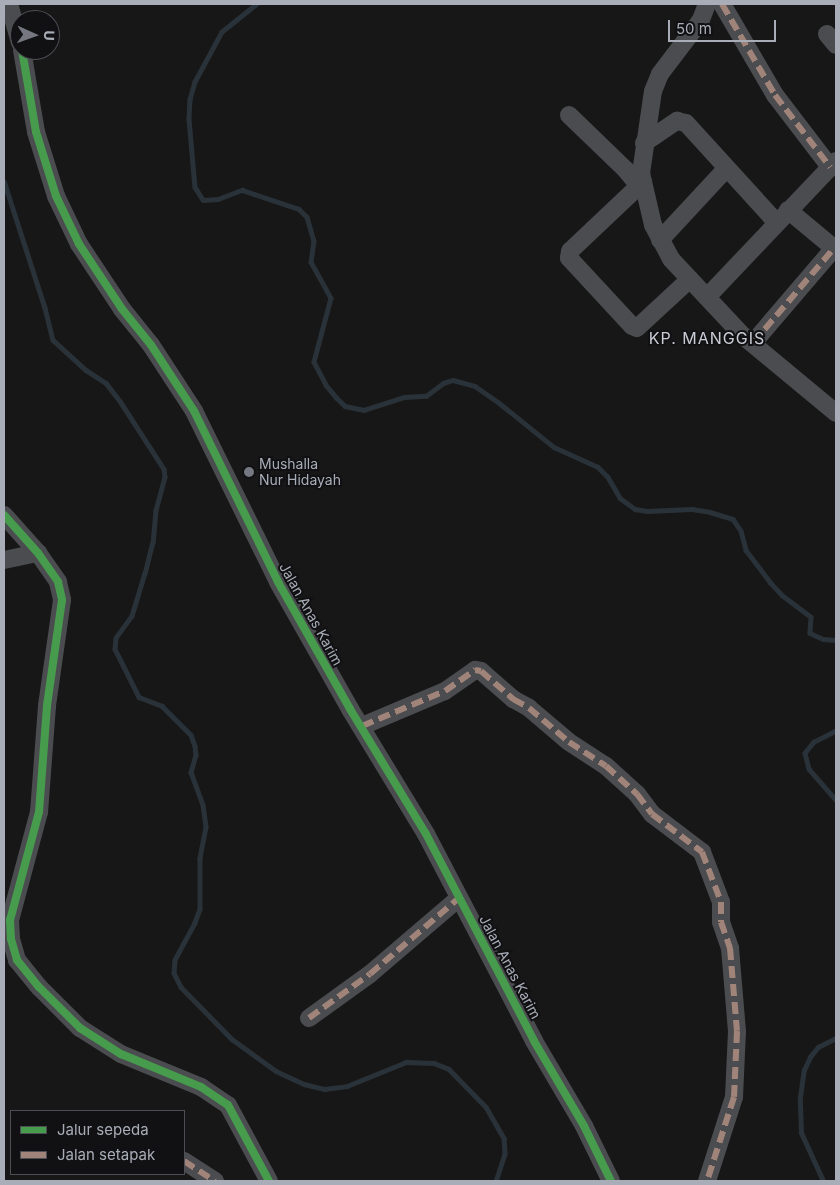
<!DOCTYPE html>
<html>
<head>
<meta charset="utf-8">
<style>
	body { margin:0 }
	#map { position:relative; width:840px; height:1185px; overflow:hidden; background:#171717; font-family:Inter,sans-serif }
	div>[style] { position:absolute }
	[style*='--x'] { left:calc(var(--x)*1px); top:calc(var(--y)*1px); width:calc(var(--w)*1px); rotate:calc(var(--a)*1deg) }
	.stream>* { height:4.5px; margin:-2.25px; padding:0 2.25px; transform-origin:2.25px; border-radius:2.25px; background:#2a3239 }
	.street>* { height:18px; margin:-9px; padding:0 9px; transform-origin:9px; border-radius:9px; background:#4b4c50 }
	.quiet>* { height:6px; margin-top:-3px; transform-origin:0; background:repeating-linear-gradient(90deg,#a18479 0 12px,transparent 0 18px) }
	.cycleway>* { height:8px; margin:-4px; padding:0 4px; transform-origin:4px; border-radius:4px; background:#469c4c }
	.dots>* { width:14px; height:14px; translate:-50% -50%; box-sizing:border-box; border:2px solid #111113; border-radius:50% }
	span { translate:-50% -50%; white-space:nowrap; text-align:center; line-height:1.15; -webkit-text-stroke:4px #111113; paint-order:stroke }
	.poi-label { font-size:14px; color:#a8adb8 }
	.left { translate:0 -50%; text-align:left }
	.street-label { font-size:14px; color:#a8adb8 }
	.quarter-label { font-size:16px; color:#c9ccd4; letter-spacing:1px }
	.frame { position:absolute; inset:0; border:5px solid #a8adb8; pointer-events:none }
	.legend { position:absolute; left:10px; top:1110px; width:175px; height:65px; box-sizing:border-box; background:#111113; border:1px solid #4d4f55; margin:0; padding:6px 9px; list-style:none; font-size:15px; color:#a8adb8 }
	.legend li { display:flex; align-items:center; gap:10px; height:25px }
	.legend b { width:25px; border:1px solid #4d4f55 }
	.north { position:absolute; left:10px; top:10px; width:50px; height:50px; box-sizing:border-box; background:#111113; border:1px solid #4d4f55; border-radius:50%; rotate:92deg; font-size:14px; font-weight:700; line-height:20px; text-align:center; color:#a8adb8 }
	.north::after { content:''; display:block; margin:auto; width:18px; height:22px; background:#757880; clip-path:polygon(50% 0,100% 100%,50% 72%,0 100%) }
	.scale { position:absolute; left:668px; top:20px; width:108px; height:22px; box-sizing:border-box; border:2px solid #a8adb8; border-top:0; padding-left:6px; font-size:15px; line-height:18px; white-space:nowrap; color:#a8adb8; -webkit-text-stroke:4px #111113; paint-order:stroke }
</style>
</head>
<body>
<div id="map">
	<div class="stream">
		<div style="--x:257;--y:4;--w:45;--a:141.3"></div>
		<div style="--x:222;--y:32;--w:57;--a:118.4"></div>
		<div style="--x:195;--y:82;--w:18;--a:106"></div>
		<div style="--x:190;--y:99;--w:20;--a:93"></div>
		<div style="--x:189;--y:119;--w:68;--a:85"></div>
		<div style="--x:195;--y:187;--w:15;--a:58"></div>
		<div style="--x:203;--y:200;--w:15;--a:-4"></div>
		<div style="--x:218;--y:199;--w:26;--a:-21"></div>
		<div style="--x:242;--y:190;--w:60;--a:18.4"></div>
		<div style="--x:299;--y:209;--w:11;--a:45"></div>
		<div style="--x:307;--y:217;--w:25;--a:74"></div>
		<div style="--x:314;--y:241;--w:21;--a:98"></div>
		<div style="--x:311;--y:262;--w:41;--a:60.9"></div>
		<div style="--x:331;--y:298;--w:66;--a:104.9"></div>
		<div style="--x:314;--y:362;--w:26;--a:62"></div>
		<div style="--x:326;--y:385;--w:16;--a:50"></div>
		<div style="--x:336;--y:397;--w:13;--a:45"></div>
		<div style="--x:345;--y:406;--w:19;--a:12"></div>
		<div style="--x:364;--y:410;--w:42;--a:-18"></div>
		<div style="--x:404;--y:397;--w:22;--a:-3"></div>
		<div style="--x:426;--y:396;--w:21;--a:-37"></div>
		<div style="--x:443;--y:383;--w:10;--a:-17"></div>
		<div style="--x:453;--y:380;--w:23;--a:15"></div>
		<div style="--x:475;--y:386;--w:28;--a:35"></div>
		<div style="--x:498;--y:402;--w:72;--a:38.8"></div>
		<div style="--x:554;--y:447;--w:48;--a:24.4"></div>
		<div style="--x:598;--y:467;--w:14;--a:45"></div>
		<div style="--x:608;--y:477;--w:24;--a:60"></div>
		<div style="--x:620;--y:498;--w:19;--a:36"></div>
		<div style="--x:635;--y:509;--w:12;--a:9"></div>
		<div style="--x:647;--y:511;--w:45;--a:-2.5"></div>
		<div style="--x:692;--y:509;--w:18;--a:9"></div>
		<div style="--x:710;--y:512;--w:24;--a:17"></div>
		<div style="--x:733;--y:519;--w:14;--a:56"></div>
		<div style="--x:741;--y:531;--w:20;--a:75"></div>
		<div style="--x:746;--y:550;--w:40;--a:53"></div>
		<div style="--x:770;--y:582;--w:18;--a:47"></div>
		<div style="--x:782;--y:595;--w:36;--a:37"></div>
		<div style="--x:811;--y:617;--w:16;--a:94"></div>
		<div style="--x:810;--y:633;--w:14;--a:25"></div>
		<div style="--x:823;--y:639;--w:13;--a:4"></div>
		<div style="--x:4;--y:181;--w:133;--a:72.1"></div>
		<div style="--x:45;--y:308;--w:33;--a:76"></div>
		<div style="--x:53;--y:340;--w:45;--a:42.3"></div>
		<div style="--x:86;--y:370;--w:24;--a:33"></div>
		<div style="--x:106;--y:383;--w:23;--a:52"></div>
		<div style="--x:120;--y:401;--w:81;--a:57.1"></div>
		<div style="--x:164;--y:469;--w:8;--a:83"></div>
		<div style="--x:165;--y:477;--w:34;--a:105"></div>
		<div style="--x:156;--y:510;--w:32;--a:95"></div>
		<div style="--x:153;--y:542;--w:32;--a:104"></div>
		<div style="--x:145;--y:573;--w:45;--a:106.8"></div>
		<div style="--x:132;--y:616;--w:27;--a:126"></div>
		<div style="--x:116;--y:638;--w:11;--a:95"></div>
		<div style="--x:115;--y:649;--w:54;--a:63.4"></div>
		<div style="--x:139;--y:697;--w:25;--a:21"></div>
		<div style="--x:162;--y:706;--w:41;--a:45"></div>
		<div style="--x:191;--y:735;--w:12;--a:70"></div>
		<div style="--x:195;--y:746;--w:9;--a:84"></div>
		<div style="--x:196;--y:755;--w:18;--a:106"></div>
		<div style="--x:191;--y:772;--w:35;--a:70"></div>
		<div style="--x:203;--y:805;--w:22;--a:82"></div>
		<div style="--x:206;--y:827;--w:32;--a:101"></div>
		<div style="--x:200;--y:858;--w:51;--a:90"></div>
		<div style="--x:200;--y:909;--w:15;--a:110"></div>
		<div style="--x:195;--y:923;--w:42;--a:118.4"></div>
		<div style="--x:175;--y:960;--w:13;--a:94"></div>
		<div style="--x:174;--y:973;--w:16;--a:63"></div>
		<div style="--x:181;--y:987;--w:73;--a:45.6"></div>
		<div style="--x:232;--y:1039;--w:54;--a:36"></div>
		<div style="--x:276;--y:1071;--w:31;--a:25"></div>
		<div style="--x:304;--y:1084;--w:21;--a:14"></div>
		<div style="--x:324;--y:1089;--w:23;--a:-7"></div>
		<div style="--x:347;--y:1086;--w:64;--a:-22.1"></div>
		<div style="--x:406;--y:1062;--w:28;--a:2"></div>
		<div style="--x:434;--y:1063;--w:16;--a:22"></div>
		<div style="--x:449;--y:1069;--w:53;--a:45.8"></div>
		<div style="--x:486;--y:1107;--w:36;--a:60"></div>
		<div style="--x:504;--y:1138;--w:16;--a:86"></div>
		<div style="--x:505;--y:1154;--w:28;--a:108"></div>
		<div style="--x:836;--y:731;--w:25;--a:153"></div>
		<div style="--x:814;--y:742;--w:14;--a:129"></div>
		<div style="--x:805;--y:753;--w:16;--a:76"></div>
		<div style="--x:809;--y:769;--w:41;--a:48.9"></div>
		<div style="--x:823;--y:1181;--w:53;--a:-114.6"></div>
		<div style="--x:801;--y:1133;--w:36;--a:-92"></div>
		<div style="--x:800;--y:1097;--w:27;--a:-82"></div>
		<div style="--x:804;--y:1070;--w:14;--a:-65"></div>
		<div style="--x:810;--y:1057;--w:13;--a:-51"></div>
		<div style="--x:818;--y:1047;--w:20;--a:-27"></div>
	</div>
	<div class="street">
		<div style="--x:9;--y:4;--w:40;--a:74"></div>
		<div style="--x:707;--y:4;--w:17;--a:111"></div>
		<div style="--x:701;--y:20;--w:68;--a:127.2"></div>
		<div style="--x:660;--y:74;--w:18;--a:112"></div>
		<div style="--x:653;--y:91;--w:83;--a:98.3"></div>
		<div style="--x:641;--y:173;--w:53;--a:77"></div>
		<div style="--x:653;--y:225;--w:38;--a:62"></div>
		<div style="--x:671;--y:259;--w:104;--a:46.9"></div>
		<div style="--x:742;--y:335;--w:122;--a:39.7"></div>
		<div style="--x:722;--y:4;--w:105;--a:59.8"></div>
		<div style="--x:775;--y:95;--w:91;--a:52.6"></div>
		<div style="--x:827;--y:34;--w:14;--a:51"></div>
		<div style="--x:22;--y:50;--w:83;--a:80.3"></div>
		<div style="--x:36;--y:132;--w:67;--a:72.6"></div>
		<div style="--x:56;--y:196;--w:53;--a:64.4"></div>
		<div style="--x:79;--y:244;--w:78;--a:56.5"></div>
		<div style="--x:122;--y:309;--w:46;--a:51.1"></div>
		<div style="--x:151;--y:345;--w:79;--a:56.9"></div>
		<div style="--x:194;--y:411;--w:191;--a:63.8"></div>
		<div style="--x:278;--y:582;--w:146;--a:60.4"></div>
		<div style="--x:350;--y:709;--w:146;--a:58.7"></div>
		<div style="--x:426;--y:834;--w:233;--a:62.4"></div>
		<div style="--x:534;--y:1041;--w:99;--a:59.5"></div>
		<div style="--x:584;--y:1126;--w:61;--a:63.9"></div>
		<div style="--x:569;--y:115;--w:79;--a:44"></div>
		<div style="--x:626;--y:170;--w:21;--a:51"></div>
		<div style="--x:644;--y:143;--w:40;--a:-34"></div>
		<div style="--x:677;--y:121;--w:9;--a:13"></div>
		<div style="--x:686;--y:123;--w:134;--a:47.7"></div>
		<div style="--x:643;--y:182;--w:100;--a:136.6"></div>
		<div style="--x:570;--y:251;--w:7;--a:98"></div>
		<div style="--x:569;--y:258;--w:93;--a:47.2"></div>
		<div style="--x:632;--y:326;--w:5;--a:22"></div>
		<div style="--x:637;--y:328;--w:72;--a:-42.8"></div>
		<div style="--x:788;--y:210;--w:62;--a:39.8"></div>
		<div style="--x:660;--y:240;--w:97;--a:-47.1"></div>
		<div style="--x:708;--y:296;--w:186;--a:-46.5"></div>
		<div style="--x:753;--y:343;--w:125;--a:-49.5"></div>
		<div style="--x:4;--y:515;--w:51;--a:48.2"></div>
		<div style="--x:38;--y:553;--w:35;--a:55"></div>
		<div style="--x:58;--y:582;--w:18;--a:77"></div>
		<div style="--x:62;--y:600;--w:107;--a:98.1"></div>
		<div style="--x:47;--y:706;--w:106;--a:94.3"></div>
		<div style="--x:39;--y:812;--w:112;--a:105"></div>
		<div style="--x:10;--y:920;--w:19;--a:87"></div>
		<div style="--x:11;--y:939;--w:22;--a:74"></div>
		<div style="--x:17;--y:960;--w:35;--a:51"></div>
		<div style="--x:39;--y:987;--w:58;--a:45"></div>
		<div style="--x:80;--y:1028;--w:49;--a:32.4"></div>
		<div style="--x:121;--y:1054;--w:87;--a:22.4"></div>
		<div style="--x:201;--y:1087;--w:32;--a:34"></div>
		<div style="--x:228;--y:1105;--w:86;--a:61.7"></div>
		<div style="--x:4;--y:560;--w:35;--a:-12"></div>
		<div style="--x:362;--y:726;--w:90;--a:-22.9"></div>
		<div style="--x:445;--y:691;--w:37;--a:-35"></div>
		<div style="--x:475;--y:670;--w:6;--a:9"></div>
		<div style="--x:481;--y:671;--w:43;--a:41.2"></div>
		<div style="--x:513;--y:699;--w:18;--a:29"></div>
		<div style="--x:529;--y:708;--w:52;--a:40.4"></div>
		<div style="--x:569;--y:742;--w:44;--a:33"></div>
		<div style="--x:606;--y:766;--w:42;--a:42.1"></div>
		<div style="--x:637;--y:794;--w:25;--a:53"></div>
		<div style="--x:652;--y:814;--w:63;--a:37.2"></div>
		<div style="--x:702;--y:852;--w:53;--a:69.2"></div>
		<div style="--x:721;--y:902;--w:20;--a:90"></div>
		<div style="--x:721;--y:922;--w:28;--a:71"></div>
		<div style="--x:730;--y:948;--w:83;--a:85.2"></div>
		<div style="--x:737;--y:1031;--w:66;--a:92.6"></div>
		<div style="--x:734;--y:1097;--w:88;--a:107.8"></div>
		<div style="--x:309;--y:1018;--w:75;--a:-35.8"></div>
		<div style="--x:370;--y:974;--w:117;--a:-40.5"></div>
		<div style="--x:184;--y:1161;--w:37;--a:33"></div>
	</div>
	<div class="quiet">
		<div style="--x:722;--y:4;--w:105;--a:59.8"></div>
		<div style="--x:775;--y:95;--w:91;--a:52.6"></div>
		<div style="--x:753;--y:343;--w:125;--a:-49.5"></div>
		<div style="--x:362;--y:726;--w:90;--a:-22.9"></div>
		<div style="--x:445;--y:691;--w:37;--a:-35"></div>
		<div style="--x:475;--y:670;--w:6;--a:9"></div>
		<div style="--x:481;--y:671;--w:43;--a:41.2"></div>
		<div style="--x:513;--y:699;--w:18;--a:29"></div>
		<div style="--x:529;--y:708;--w:52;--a:40.4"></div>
		<div style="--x:569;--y:742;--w:44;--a:33"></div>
		<div style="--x:606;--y:766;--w:42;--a:42.1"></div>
		<div style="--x:637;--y:794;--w:25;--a:53"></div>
		<div style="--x:652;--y:814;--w:63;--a:37.2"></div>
		<div style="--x:702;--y:852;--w:53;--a:69.2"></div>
		<div style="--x:721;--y:902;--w:20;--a:90"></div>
		<div style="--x:721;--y:922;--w:28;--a:71"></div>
		<div style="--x:730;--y:948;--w:83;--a:85.2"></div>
		<div style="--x:737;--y:1031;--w:66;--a:92.6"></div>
		<div style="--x:734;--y:1097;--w:88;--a:107.8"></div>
		<div style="--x:309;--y:1018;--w:75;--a:-35.8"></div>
		<div style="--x:370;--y:974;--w:117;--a:-40.5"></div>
		<div style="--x:184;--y:1161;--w:37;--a:33"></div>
	</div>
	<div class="cycleway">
		<div style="--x:22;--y:50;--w:83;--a:80.3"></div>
		<div style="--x:36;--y:132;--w:67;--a:72.6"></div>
		<div style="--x:56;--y:196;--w:53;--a:64.4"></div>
		<div style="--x:79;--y:244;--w:78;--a:56.5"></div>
		<div style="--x:122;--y:309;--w:46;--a:51.1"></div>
		<div style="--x:151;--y:345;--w:79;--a:56.9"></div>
		<div style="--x:194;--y:411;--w:191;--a:63.8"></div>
		<div style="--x:278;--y:582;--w:146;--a:60.4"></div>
		<div style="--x:350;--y:709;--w:146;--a:58.7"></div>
		<div style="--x:426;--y:834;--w:233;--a:62.4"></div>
		<div style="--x:534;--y:1041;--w:99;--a:59.5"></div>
		<div style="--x:584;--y:1126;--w:61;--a:63.9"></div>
		<div style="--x:4;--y:515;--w:51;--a:48.2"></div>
		<div style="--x:38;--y:553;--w:35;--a:55"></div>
		<div style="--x:58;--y:582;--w:18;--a:77"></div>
		<div style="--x:62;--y:600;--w:107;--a:98.1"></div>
		<div style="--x:47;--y:706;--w:106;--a:94.3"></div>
		<div style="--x:39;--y:812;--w:112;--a:105"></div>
		<div style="--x:10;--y:920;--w:19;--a:87"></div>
		<div style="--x:11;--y:939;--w:22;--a:74"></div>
		<div style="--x:17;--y:960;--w:35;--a:51"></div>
		<div style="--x:39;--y:987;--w:58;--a:45"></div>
		<div style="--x:80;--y:1028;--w:49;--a:32.4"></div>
		<div style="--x:121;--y:1054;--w:87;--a:22.4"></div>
		<div style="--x:201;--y:1087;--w:32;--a:34"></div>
		<div style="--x:228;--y:1105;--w:86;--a:61.7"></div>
	</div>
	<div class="dots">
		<div style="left:249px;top:472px;background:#757880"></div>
	</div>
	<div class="poi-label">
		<span class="left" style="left:259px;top:472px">Mushalla<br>Nur Hidayah</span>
	</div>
	<div class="street-label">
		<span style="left:311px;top:614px;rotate:61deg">Jalan Anas Karim</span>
		<span style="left:510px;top:967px;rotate:62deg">Jalan Anas Karim</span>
	</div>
	<div class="quarter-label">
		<span style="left:707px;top:338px">KP. MANGGIS</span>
	</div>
	<div class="frame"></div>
	<ul class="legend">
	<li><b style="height:6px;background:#469c4c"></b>Jalur sepeda</li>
	<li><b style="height:6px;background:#a18479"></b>Jalan setapak</li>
	</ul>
	<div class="north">U</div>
	<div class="scale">50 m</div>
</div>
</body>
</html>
